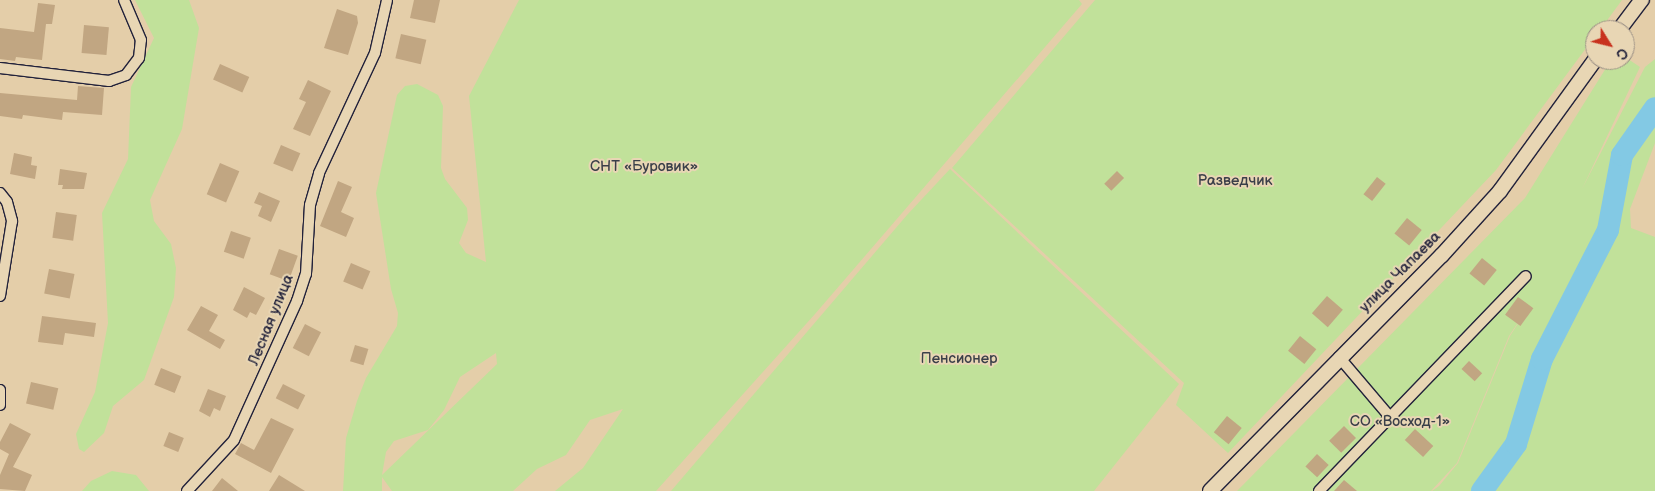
<!DOCTYPE html>
<html>
<head>
<meta charset="utf-8">
<style>
	body { margin:0 }
	#map { position:relative; width:1655px; height:491px; overflow:hidden; background:#e4cea9; font-family:"Balsamiq Sans",sans-serif }
	div>[style] { position:absolute }
	[style*='--x'] { left:calc(var(--x)*1px); top:calc(var(--y)*1px); width:calc(var(--w)*1px); rotate:calc(var(--a)*1deg) }
	.green>* { inset:0; background:#c1e19a }
	.river>* { height:22px; margin:-11px; padding:0 11px; transform-origin:11px; border-radius:11px; background:#83c9e4 }
	.building>* { inset:0; background:#c1a682; transform-origin:0 0 }
	.roads { filter:drop-shadow(1px 0 #22223b) drop-shadow(-1px 0 #22223b) drop-shadow(0 1px #22223b) drop-shadow(0 -1px #22223b) }
	.street>* { height:10px; margin:-5px; padding:0 5px; transform-origin:5px; border-radius:5px; background:#e8d6b4 }
	.secondary>* { height:14px; margin:-7px; padding:0 7px; transform-origin:7px; border-radius:7px; background:#e8d6b4 }
	span { translate:-50% -50%; white-space:nowrap; text-align:center; line-height:1.15; -webkit-text-stroke:4px #e8d6b4; paint-order:stroke }
	.park-label { font-size:15px; color:#3a3f49 }
	.street-label { font-size:15px; color:#22223b }
	.north { position:absolute; left:1585px; top:20px; width:50px; height:50px; box-sizing:border-box; background:#e8d6b4; border:1px solid #998e84; border-radius:50%; rotate:126deg; font-size:14px; font-weight:700; line-height:20px; text-align:center; color:#22223b }
	.north::after { content:''; display:block; margin:auto; width:18px; height:22px; background:#c8321e; clip-path:polygon(50% 0,100% 100%,50% 72%,0 100%) }
</style>
</head>
<body>
<div id="map">
	<div class="green">
		<div style="clip-path:polygon(135px 0,189px 0,199px 28px,182px 129px,150px 200px,154px 221px,171px 244px,176px 268px,174px 297px,144px 380px,113px 406px,104px 433px,84px 452px,79px 449px,76px 434px,95px 392px,108px 323px,102px 213px,128px 159px,131px 87px,154px 38px)"></div>
		<div style="clip-path:polygon(evenodd,519px 0,1079px 0,1082px 4px,815px 314px,656px 491px,555px 491px,583px 468px,623px 409px,590px 420px,566px 455px,537px 469px,513px 491px,392px 491px,382px 477px,382px 491px,343px 491px,346px 438px,357px 401px,366px 378px,397px 326px,398px 313px,391px 289px,376px 193px,397px 95px,405px 86px,417px 84px,438px 95px,443px 106px,441px 168px,445px 179px,467px 208px,468px 220px,459px 243px,466px 253px,486px 262px,469px 96px,519px 0,496px 353px,497px 364px,382px 475px,386px 452px,394px 441px,428px 430px,444px 410px,460px 377px,496px 353px)"></div>
		<div style="clip-path:polygon(1095px 0,1622px 0,1600px 30px,1595px 30px,1595px 36px,1496px 170px,1228px 453px,1176px 405px,1184px 383px,952px 168px)"></div>
		<div style="clip-path:polygon(1625px 57px,1640px 67px,1582px 189px,1645px 67px,1655px 59px,1655px 143px,1630px 209px,1631px 228px,1655px 237px,1655px 491px,1432px 491px,1439px 486px,1458px 463px,1510px 336px,1533px 300px,1509px 336px,1457px 463px,1431px 491px,1237px 491px,1525px 198px,1611px 60px,1625px 60px)"></div>
		<div style="clip-path:polygon(950px 169px,1179px 384px,1094px 491px,671px 491px,907px 215px)"></div>
		<div style="clip-path:polygon(112px 471px,136px 475px,149px 491px,82px 491px,91px 481px)"></div>
	</div>
	<div class="river">
		<div style="--x:1482;--y:491;--w:58;--a:-54.1"></div>
		<div style="--x:1516;--y:444;--w:89;--a:-73"></div>
		<div style="--x:1542;--y:359;--w:145;--a:-62.9"></div>
		<div style="--x:1608;--y:230;--w:76;--a:-79.4"></div>
		<div style="--x:1622;--y:155;--w:57;--a:-54.9"></div>
	</div>
	<div class="building">
		<div style="clip-path:polygon(414px 0,440px 0,435px 23px,410px 18px)"></div>
		<div style="clip-path:polygon(38px 3px,55px 5px,52px 24px,46px 24px,42px 60px,16px 57px,15px 61px,0 59px,0 28px,34px 32px)"></div>
		<div style="clip-path:polygon(337px 9px,357px 16px,358px 23px,348px 55px,324px 48px)"></div>
		<div style="left:84px;top:25px;width:25px;height:28px;rotate:5deg"></div>
		<div style="left:401px;top:34px;width:26px;height:25px;rotate:13deg"></div>
		<div style="left:220px;top:64px;width:32px;height:17px;rotate:24deg"></div>
		<div style="clip-path:polygon(308px 80px,331px 91px,310px 136px,293px 129px,306px 102px,299px 99px)"></div>
		<div style="clip-path:polygon(78px 86px,104px 88px,102px 115px,63px 112px,62px 120px,23px 115px,22px 119px,0 116px,0 93px,77px 100px)"></div>
		<div style="left:281px;top:145px;width:21px;height:20px;rotate:23deg"></div>
		<div style="clip-path:polygon(14px 153px,32px 157px,31px 165px,37px 166px,35px 179px,10px 174px)"></div>
		<div style="left:220px;top:163px;width:21px;height:34px;rotate:23deg"></div>
		<div style="clip-path:polygon(60px 169px,87px 173px,84px 189px,62px 189px,63px 185px,58px 185px)"></div>
		<div style="left:1117px;top:171px;width:10px;height:18px;rotate:45deg"></div>
		<div style="left:1377px;top:177px;width:11px;height:22px;rotate:38deg"></div>
		<div style="clip-path:polygon(338px 181px,352px 187px,341px 212px,354px 218px,346px 237px,320px 226px)"></div>
		<div style="clip-path:polygon(259px 192px,280px 201px,271px 222px,258px 216px,262px 206px,254px 203px)"></div>
		<div style="left:56px;top:212px;width:21px;height:26px;rotate:8deg"></div>
		<div style="left:1407px;top:218px;width:19px;height:20px;rotate:39deg"></div>
		<div style="left:231px;top:231px;width:21px;height:22px;rotate:19deg"></div>
		<div style="left:279px;top:249px;width:20px;height:27px;rotate:20deg"></div>
		<div style="left:1482px;top:258px;width:19px;height:20px;rotate:39deg"></div>
		<div style="left:351px;top:263px;width:21px;height:20px;rotate:23deg"></div>
		<div style="left:49px;top:269px;width:26px;height:25px;rotate:11deg"></div>
		<div style="clip-path:polygon(244px 287px,265px 298px,256px 315px,250px 312px,247px 318px,233px 310px)"></div>
		<div style="left:1327px;top:296px;width:21px;height:23px;rotate:41deg"></div>
		<div style="left:1518px;top:297px;width:19px;height:22px;rotate:36deg"></div>
		<div style="clip-path:polygon(201px 306px,218px 315px,209px 331px,225px 340px,220px 349px,187px 330px)"></div>
		<div style="clip-path:polygon(42px 316px,96px 323px,94px 337px,65px 333px,63px 345px,38px 342px)"></div>
		<div style="left:305px;top:324px;width:18px;height:27px;rotate:27deg"></div>
		<div style="left:1300px;top:336px;width:21px;height:19px;rotate:39deg"></div>
		<div style="left:355px;top:345px;width:14px;height:17px;rotate:17deg"></div>
		<div style="left:1469px;top:361px;width:18px;height:11px;rotate:43deg"></div>
		<div style="left:161px;top:368px;width:22px;height:18px;rotate:22deg"></div>
		<div style="left:31px;top:382px;width:28px;height:22px;rotate:13deg"></div>
		<div style="left:283px;top:384px;width:25px;height:16px;rotate:27deg"></div>
		<div style="clip-path:polygon(208px 389px,226px 396px,220px 411px,214px 408px,210px 417px,199px 411px)"></div>
		<div style="left:1227px;top:416px;width:19px;height:21px;rotate:39deg"></div>
		<div style="clip-path:polygon(271px 418px,294px 429px,271px 473px,235px 454px,241px 443px,254px 450px)"></div>
		<div style="clip-path:polygon(10px 423px,31px 434px,13px 467px,32px 475px,25px 491px,0 489px,0 475px,9px 454px,0 449px,0 442px)"></div>
		<div style="left:1344px;top:426px;width:17px;height:21px;rotate:45deg"></div>
		<div style="left:1415px;top:429px;width:25px;height:15px;rotate:43deg"></div>
		<div style="left:169px;top:432px;width:16px;height:15px;rotate:22deg"></div>
		<div style="left:1317px;top:454px;width:16px;height:17px;rotate:43deg"></div>
		<div style="clip-path:polygon(279px 475px,305px 491px,269px 491px)"></div>
		<div style="clip-path:polygon(222px 478px,238px 491px,212px 491px)"></div>
		<div style="clip-path:polygon(1344px 480px,1357px 491px,1334px 491px)"></div>
	</div>
	<div class="roads">
		<div class="street">
			<div style="--x:0;--y:68;--w:110;--a:6.8"></div>
			<div style="--x:109;--y:81;--w:18;--a:-19"></div>
			<div style="--x:126;--y:75;--w:21;--a:-53"></div>
			<div style="--x:139;--y:58;--w:18;--a:-84"></div>
			<div style="--x:141;--y:40;--w:43;--a:-113"></div>
			<div style="--x:0;--y:193;--w:11;--a:52"></div>
			<div style="--x:7;--y:202;--w:20;--a:75"></div>
			<div style="--x:12;--y:221;--w:76;--a:99.1"></div>
			<div style="--x:1339;--y:357;--w:79;--a:49.6"></div>
			<div style="--x:0;--y:390;--w:15;--a:90"></div>
			<div style="--x:187;--y:491;--w:69;--a:-47.3"></div>
			<div style="--x:234;--y:440;--w:153;--a:-65.6"></div>
			<div style="--x:297;--y:301;--w:28;--a:-72"></div>
			<div style="--x:306;--y:274;--w:69;--a:-86.7"></div>
			<div style="--x:310;--y:205;--w:33;--a:-74"></div>
			<div style="--x:319;--y:173;--w:132;--a:-65"></div>
			<div style="--x:375;--y:53;--w:54;--a:-77.2"></div>
			<div style="--x:1319;--y:491;--w:298;--a:-46.1"></div>
		</div>
		<div class="secondary">
			<div style="--x:1619;--y:30;--w:38;--a:-53"></div>
			<div style="--x:1210;--y:491;--w:331;--a:-45.5"></div>
			<div style="--x:1442;--y:255;--w:86;--a:-47.8"></div>
			<div style="--x:1500;--y:191;--w:162;--a:-54.1"></div>
		</div>
	</div>
	<div class="park-label">
		<span style="left:644px;top:167px">СНТ «Буровик»</span>
		<span style="left:1235px;top:181px">Разведчик</span>
		<span style="left:959px;top:359px">Пенсионер</span>
		<span style="left:1400px;top:422px">СО «Восход-1»</span>
	</div>
	<div class="street-label">
		<span style="left:1400px;top:272px;rotate:-45deg">улица Чапаева</span>
		<span style="left:271px;top:320px;rotate:-68deg">Лесная улица</span>
	</div>
	<div class="north">С</div>
</div>
</body>
</html>
